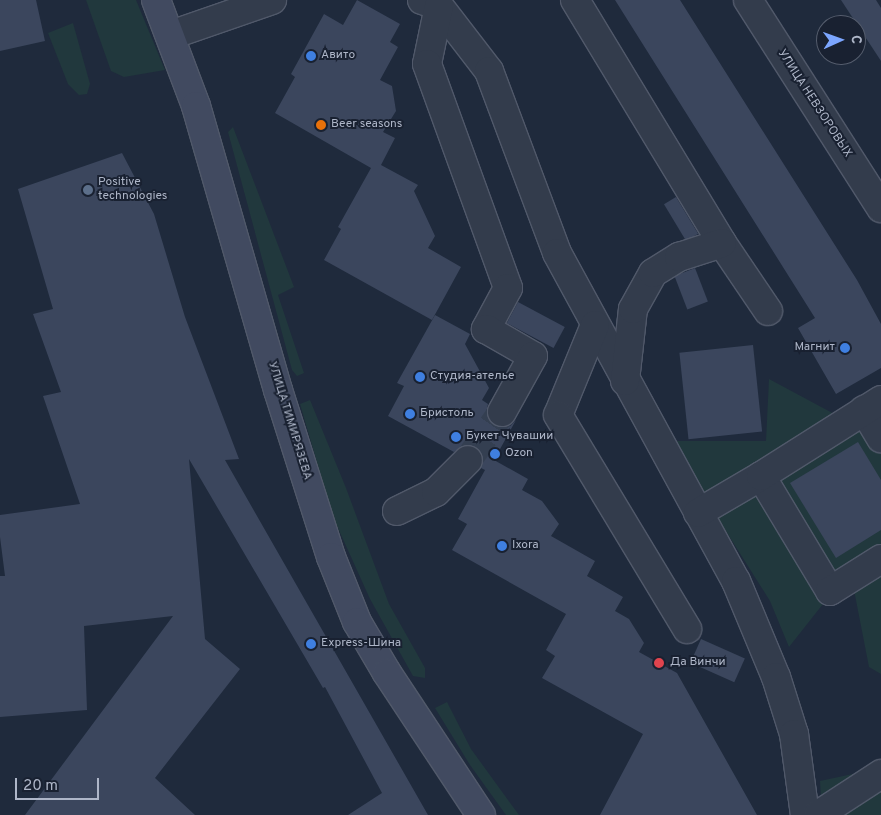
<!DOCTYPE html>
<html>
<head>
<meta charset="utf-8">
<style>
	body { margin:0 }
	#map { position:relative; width:881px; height:815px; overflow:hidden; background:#1f2a3c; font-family:Overpass,sans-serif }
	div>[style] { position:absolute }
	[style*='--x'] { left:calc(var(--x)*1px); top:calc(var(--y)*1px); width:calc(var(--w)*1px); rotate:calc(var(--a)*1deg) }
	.green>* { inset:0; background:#21383d }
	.building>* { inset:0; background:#3b465d; transform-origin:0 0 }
	.street-tunnel>* { height:28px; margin-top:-14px; transform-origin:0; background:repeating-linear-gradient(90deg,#343f51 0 28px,transparent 0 42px) }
	.roads { filter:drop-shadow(1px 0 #51596a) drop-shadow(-1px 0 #51596a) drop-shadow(0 1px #51596a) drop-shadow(0 -1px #51596a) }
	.street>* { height:28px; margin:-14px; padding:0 14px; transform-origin:14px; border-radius:14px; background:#333c4c }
	.secondary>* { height:28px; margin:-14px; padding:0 14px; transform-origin:14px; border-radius:14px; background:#414a60 }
	.dots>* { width:14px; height:14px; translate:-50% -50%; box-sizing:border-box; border:2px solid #192131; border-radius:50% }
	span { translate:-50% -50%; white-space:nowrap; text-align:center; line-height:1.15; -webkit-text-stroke:4px #192131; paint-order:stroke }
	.poi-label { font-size:12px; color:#aeb6c8 }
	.left { translate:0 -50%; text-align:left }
	.right { translate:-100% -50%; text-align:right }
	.street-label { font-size:12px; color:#aeb6c8 }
	.north { position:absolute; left:816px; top:15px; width:50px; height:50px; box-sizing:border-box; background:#192131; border:1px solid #555d6d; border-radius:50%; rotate:88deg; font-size:14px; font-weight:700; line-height:20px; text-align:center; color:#aeb6c8 }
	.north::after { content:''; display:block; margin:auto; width:18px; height:22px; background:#7ca6ff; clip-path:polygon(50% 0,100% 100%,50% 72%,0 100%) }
	.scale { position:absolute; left:15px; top:778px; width:84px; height:22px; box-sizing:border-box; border:2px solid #aeb6c8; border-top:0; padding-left:6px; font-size:15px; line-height:18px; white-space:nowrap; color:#aeb6c8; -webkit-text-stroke:4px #192131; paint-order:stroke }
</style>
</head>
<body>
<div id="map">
	<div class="green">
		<div style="clip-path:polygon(86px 0,136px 0,165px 70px,124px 77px,111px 71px)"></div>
		<div style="clip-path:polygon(73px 23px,90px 84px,87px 94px,79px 95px,68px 84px,48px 33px)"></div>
		<div style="clip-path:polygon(233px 127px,294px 287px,278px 295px,304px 373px,297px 376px,292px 370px,228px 132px)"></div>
		<div style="clip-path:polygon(769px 379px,838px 416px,881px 402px,881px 674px,869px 667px,854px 590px,823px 604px,789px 647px,770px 601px,669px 441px,766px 441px)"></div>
		<div style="clip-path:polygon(310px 400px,346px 488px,389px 604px,425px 668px,425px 678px,413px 676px,370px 599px,333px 517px,300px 404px)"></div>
		<div style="clip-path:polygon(447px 702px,471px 749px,519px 815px,506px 815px,470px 765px,435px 708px)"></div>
		<div style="clip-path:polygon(881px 759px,881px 815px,822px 815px,820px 781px,862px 772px)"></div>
	</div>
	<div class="building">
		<div style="clip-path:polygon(0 0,36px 0,45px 41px,0 51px)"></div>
		<div style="clip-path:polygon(357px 0,400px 24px,390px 42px,398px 47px,380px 80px,392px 86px,396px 111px,383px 132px,395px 138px,381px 165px,418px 185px,414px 191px,435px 236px,428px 248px,461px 267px,432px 320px,324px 260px,341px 229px,338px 227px,371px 168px,275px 113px,295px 77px,291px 74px,324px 14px,343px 25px)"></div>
		<div style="clip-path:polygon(615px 0,680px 0,857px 280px,881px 324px,881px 368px,836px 394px,798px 328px,815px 318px)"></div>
		<div style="clip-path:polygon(841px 0,876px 0,881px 8px,881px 61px)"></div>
		<div style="clip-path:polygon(122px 153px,154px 214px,185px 317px,239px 459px,225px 460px,428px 815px,348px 815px,382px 793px,325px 687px,323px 688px,189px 459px,205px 639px,240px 669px,155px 778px,195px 815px,25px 815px,173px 616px,84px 626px,87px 710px,0 717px,0 576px,5px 576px,0 537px,0 515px,80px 504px,43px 396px,61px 392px,33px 314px,53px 309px,18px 189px)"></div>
		<div style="left:676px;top:197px;width:43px;height:14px;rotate:59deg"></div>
		<div style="left:695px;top:268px;width:36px;height:22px;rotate:69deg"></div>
		<div style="left:518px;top:302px;width:53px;height:24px;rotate:28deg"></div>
		<div style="clip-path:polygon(435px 315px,470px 334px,465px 344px,489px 388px,482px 400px,488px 404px,486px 413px,489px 420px,495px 426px,503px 428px,510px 426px,516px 420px,494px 460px,528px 479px,522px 490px,542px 501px,559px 524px,551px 536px,595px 561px,587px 576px,623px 597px,615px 611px,629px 619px,644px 643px,639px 652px,677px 673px,757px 815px,600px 815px,643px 734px,542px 678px,555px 656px,546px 650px,566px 614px,452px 550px,467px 524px,458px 519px,485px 470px,481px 468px,483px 456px,479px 449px,472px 445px,464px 445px,454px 452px,388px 416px,404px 386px,397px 383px)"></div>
		<div style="left:753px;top:345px;width:87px;height:74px;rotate:84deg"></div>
		<div style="clip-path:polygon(858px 442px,881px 480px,881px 530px,836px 558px,790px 483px)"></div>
		<div style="left:701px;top:639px;width:48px;height:26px;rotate:24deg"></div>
	</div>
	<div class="street-tunnel">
		<div style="--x:468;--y:460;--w:59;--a:-54.7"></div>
	</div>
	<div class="roads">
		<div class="street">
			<div style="--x:422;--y:0;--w:18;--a:19"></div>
			<div style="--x:439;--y:6;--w:82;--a:52.4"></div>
			<div style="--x:489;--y:71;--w:194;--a:69.5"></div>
			<div style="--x:557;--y:253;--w:374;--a:61.4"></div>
			<div style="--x:736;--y:581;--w:104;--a:67.4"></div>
			<div style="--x:776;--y:677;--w:60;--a:72.5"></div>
			<div style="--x:794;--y:734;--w:82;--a:82.3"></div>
			<div style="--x:575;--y:0;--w:284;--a:58.8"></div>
			<div style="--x:722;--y:243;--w:82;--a:55.9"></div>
			<div style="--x:748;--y:0;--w:247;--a:57.4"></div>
			<div style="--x:439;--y:6;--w:59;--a:101.7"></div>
			<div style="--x:427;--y:64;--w:238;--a:70.1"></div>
			<div style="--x:508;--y:288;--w:47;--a:118.2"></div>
			<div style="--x:486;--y:329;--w:54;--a:29.9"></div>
			<div style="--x:533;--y:356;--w:64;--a:119"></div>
			<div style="--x:171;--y:35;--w:107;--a:-19.1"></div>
			<div style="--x:595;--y:325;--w:97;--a:112.3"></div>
			<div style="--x:558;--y:415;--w:250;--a:58.9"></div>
			<div style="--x:625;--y:381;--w:72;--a:-83.7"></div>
			<div style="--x:633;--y:309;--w:41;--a:-60.9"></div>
			<div style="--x:653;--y:273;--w:31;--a:-32"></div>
			<div style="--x:679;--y:257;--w:45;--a:-18"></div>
			<div style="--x:864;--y:410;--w:33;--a:59"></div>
			<div style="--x:761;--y:476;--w:134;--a:59"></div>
			<div style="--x:830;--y:591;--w:60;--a:-32.1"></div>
			<div style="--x:397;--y:511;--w:43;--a:-26"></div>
			<div style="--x:436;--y:492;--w:45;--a:-45"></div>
			<div style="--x:698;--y:513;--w:73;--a:-30.4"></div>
			<div style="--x:761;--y:476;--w:142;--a:-32.3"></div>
			<div style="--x:818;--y:815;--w:75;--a:-33.1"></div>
		</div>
		<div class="secondary">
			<div style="--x:156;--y:0;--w:113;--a:69.3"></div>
			<div style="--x:196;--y:106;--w:296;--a:73.9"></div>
			<div style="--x:278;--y:390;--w:175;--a:72.4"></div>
			<div style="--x:331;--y:557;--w:70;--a:68.2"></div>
			<div style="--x:357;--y:622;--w:59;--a:59.5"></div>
			<div style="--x:387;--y:673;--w:170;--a:56.5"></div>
		</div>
	</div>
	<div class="dots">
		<div style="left:311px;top:56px;background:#3f7fe0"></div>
		<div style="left:321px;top:125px;background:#e8710a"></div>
		<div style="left:88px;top:190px;background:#5c6f8a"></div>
		<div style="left:845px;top:348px;background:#3f7fe0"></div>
		<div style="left:420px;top:377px;background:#3f7fe0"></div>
		<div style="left:410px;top:414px;background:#3f7fe0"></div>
		<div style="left:456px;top:437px;background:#3f7fe0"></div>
		<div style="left:495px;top:454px;background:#3f7fe0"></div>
		<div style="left:502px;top:546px;background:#3f7fe0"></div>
		<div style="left:311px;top:644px;background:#3f7fe0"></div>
		<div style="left:659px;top:663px;background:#e0444e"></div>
	</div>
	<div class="poi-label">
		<span class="left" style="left:321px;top:56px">Авито</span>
		<span class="left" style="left:331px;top:125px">Beer seasons</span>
		<span class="left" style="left:98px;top:190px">Positive<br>technologies</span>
		<span class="right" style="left:835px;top:348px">Магнит</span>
		<span class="left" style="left:430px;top:377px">Студия-ателье</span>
		<span class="left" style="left:420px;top:414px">Бристоль</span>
		<span class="left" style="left:466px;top:437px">Букет Чувашии</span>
		<span class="left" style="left:505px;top:454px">Ozon</span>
		<span class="left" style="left:512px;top:546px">Ixora</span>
		<span class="left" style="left:321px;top:644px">Express-Шина</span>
		<span class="left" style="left:670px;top:663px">Да Винчи</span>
	</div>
	<div class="street-label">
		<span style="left:814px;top:104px;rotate:57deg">УЛИЦА НЕВЗОРОВЫХ</span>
		<span style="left:289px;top:421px;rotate:73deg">УЛИЦА ТИМИРЯЗЕВА</span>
	</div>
	<div class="north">С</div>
	<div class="scale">20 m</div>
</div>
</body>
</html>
